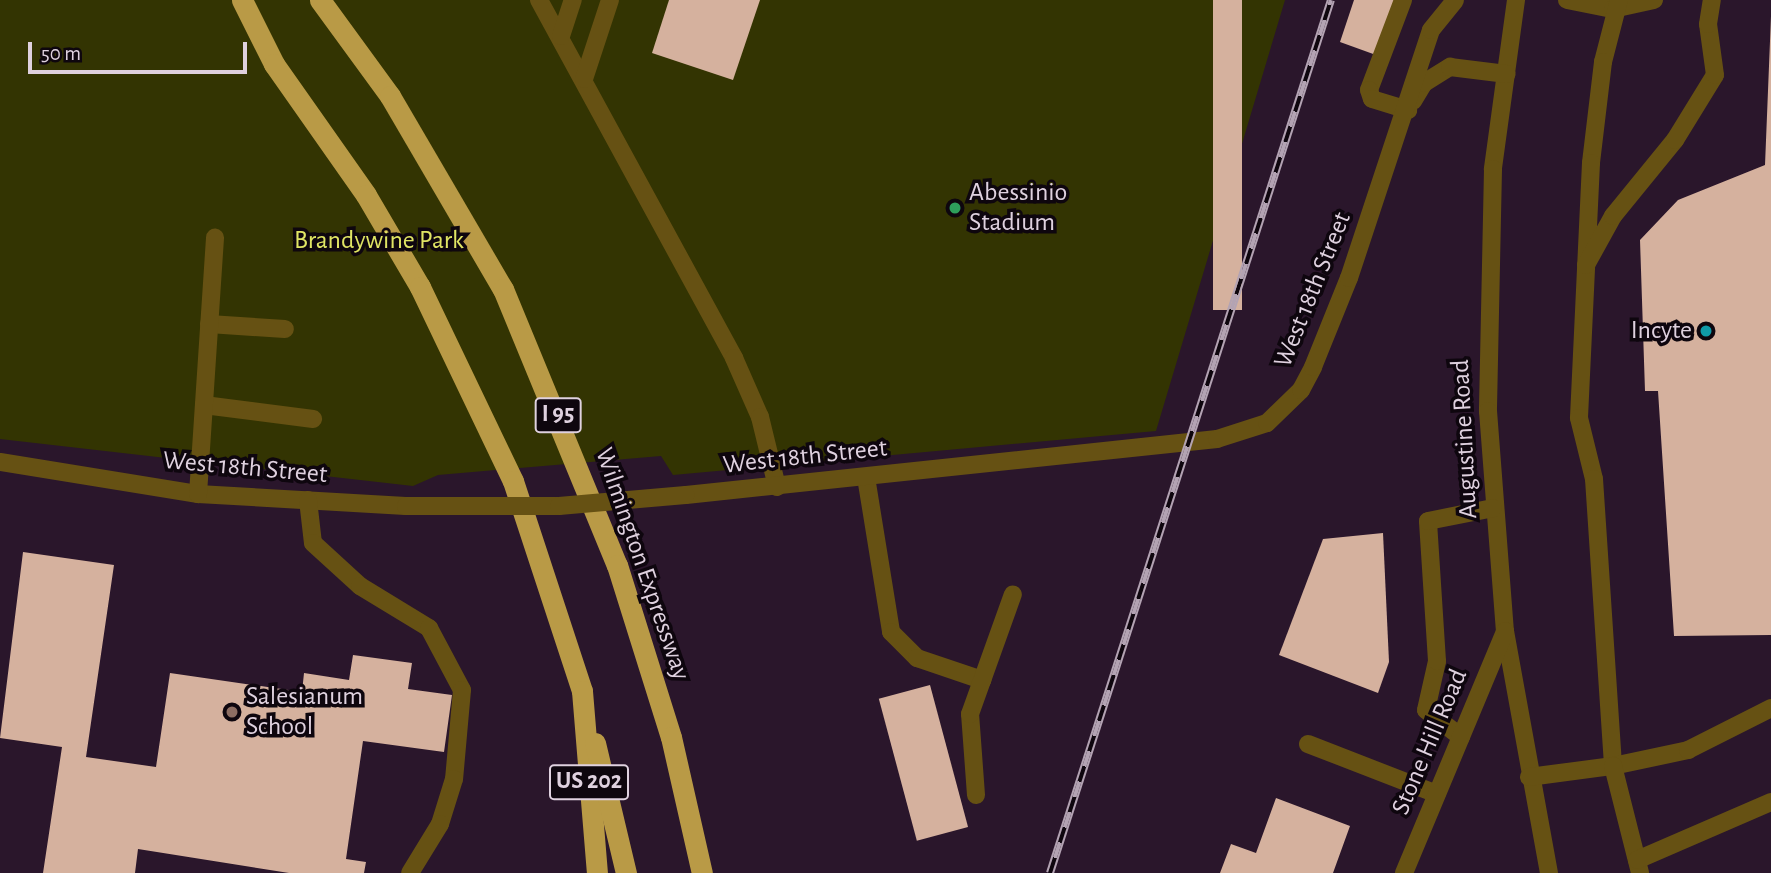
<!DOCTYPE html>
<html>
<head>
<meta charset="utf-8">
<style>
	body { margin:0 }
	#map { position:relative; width:1771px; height:873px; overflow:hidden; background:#2a162b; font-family:"Alegreya Sans",sans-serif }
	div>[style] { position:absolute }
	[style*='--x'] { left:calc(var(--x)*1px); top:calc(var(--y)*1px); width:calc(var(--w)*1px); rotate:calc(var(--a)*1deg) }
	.green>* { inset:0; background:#333402 }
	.building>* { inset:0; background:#d5b19e; transform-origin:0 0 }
	.minor>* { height:18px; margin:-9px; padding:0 9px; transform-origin:9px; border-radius:9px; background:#665113 }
	.highway>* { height:21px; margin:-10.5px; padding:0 10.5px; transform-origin:10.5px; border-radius:10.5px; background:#b99a46 }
	.rail>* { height:8px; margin-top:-4px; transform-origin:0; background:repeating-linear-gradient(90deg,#0e060e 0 16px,#b3a3b3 0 32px); box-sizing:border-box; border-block:2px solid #b3a3b3 }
	.minor-bridge>* { height:18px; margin:-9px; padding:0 9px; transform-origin:9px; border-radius:9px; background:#665113 }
	.dots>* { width:19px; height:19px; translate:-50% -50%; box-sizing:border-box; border:4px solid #0e060e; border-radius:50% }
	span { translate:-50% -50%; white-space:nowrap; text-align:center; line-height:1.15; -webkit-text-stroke:7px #0e060e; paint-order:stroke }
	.shield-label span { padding:2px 5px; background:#0e060e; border:2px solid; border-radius:5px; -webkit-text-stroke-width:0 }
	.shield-label { font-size:24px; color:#dfd1df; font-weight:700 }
	.poi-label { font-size:26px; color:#dfd1df }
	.left { translate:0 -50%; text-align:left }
	.right { translate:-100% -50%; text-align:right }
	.park-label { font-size:26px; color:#e0e564 }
	.street-label { font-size:26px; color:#dfd1df }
	.scale { position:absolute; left:28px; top:42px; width:219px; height:32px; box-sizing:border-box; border:4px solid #dfd1df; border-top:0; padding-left:9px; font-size:21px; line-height:24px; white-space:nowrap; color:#dfd1df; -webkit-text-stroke:5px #0e060e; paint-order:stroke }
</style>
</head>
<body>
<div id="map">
	<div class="green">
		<div style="clip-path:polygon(0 0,1285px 0,1156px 431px,673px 475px,661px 456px,438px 475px,413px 486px,0 439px)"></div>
	</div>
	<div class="building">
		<div style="clip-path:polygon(669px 0,760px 0,733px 80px,652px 53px)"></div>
		<div style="left:1213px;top:0;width:29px;height:310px"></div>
		<div style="clip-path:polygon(1354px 0,1394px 0,1376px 55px,1340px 42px)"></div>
		<div style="clip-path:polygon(1771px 16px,1771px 635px,1674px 636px,1658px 391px,1645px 391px,1640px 240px,1678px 200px,1765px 165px)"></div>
		<div style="clip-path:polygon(1383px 533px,1389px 662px,1378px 693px,1279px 655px,1323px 539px)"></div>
		<div style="clip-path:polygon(23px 552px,114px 565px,86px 757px,156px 767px,170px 673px,302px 692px,304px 673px,349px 680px,353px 655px,412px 663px,408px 689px,452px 695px,444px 752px,363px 741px,346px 859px,366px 862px,364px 873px,289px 873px,138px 849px,135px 873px,43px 873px,62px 747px,0 738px)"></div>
		<div style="left:930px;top:685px;width:147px;height:53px;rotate:75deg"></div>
		<div style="clip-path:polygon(1276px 798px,1350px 826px,1333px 873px,1220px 873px,1231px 844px,1256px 853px)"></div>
	</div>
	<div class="minor">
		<div style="--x:539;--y:0;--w:408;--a:61.4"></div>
		<div style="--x:734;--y:358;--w:64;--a:66.2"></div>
		<div style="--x:760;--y:417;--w:72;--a:76.3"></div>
		<div style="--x:1403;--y:0;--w:96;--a:110.7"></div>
		<div style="--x:1369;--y:90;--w:9;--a:72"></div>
		<div style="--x:1372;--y:99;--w:38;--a:17"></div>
		<div style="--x:1516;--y:0;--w:171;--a:97.8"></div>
		<div style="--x:1493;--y:169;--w:242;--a:91.2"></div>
		<div style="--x:1488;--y:411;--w:221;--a:85.6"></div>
		<div style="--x:1505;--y:631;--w:246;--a:79.7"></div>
		<div style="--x:1567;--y:0;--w:47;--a:11.1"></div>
		<div style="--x:1613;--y:9;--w:42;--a:-12.4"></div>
		<div style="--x:1619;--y:0;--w:64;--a:104.5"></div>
		<div style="--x:1603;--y:62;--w:102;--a:96.8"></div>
		<div style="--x:1591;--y:163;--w:255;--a:92.7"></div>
		<div style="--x:1579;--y:418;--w:63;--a:76.2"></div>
		<div style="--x:1594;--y:479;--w:288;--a:86.2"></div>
		<div style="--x:1613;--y:766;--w:77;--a:-12"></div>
		<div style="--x:1688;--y:750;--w:93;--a:-26.8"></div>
		<div style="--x:561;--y:36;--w:38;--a:-72"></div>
		<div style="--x:584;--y:79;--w:83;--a:-71.8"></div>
		<div style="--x:1413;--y:101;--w:21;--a:-59"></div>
		<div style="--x:1424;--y:83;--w:31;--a:-32"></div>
		<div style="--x:1450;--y:67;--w:57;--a:7"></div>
		<div style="--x:1586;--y:265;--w:56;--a:-61.1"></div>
		<div style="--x:1613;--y:216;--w:98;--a:-50.8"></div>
		<div style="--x:1675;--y:140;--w:76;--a:-58.4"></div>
		<div style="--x:1715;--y:75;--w:51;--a:-97.8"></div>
		<div style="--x:1708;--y:24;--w:24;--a:-81"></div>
		<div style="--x:209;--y:324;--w:76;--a:3.8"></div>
		<div style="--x:204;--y:405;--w:110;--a:7.3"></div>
		<div style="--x:0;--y:462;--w:201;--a:9.2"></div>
		<div style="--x:198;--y:494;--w:208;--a:3.3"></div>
		<div style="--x:866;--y:477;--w:157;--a:80.8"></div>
		<div style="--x:891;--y:632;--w:37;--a:45"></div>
		<div style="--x:917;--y:658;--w:69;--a:18.7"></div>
		<div style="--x:198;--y:494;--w:257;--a:-86.2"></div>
		<div style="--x:686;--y:495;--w:534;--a:-6.02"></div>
		<div style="--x:1217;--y:439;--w:52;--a:-17.7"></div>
		<div style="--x:1267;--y:423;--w:47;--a:-44.1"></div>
		<div style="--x:1301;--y:390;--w:26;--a:-62"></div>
		<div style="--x:1313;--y:367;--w:96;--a:-68"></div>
		<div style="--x:1349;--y:278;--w:261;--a:-71.7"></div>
		<div style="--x:1431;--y:30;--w:38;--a:-51"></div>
		<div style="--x:308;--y:500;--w:43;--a:83.4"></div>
		<div style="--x:313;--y:543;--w:64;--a:42.5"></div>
		<div style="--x:360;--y:586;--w:81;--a:31.3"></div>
		<div style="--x:429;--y:628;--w:70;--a:62"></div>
		<div style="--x:462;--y:690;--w:89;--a:95.1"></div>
		<div style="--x:454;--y:779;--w:47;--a:107.3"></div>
		<div style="--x:440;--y:824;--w:57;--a:121.5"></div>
		<div style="--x:1461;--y:737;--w:44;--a:-142.4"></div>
		<div style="--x:1426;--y:710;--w:50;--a:-77.3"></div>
		<div style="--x:1437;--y:661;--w:140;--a:-93.7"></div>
		<div style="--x:1428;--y:521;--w:66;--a:-11.3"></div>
		<div style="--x:1308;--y:744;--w:138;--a:21.2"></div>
		<div style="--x:1529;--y:777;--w:85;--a:-7.5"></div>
		<div style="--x:1613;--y:766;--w:110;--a:75.8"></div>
		<div style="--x:976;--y:795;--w:81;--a:-94.2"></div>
		<div style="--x:970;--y:714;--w:127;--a:-70.3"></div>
		<div style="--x:1637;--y:860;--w:146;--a:-23.4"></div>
		<div style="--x:1404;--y:873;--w:262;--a:-67.3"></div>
	</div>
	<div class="highway">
		<div style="--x:242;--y:0;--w:72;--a:63.4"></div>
		<div style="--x:274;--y:64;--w:160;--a:54.9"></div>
		<div style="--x:366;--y:195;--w:107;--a:59.6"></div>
		<div style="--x:420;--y:287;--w:215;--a:64.4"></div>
		<div style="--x:513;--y:481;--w:221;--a:71.8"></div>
		<div style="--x:582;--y:691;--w:183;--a:85.3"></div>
		<div style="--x:320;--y:0;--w:119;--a:53.9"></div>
		<div style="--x:390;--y:96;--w:224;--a:59.7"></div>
		<div style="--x:503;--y:289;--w:299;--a:67.6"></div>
		<div style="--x:617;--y:565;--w:180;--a:72.6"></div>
		<div style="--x:671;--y:737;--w:139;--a:77.2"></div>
		<div style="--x:595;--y:743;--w:134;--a:76.6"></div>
	</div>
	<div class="rail">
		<div style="--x:1050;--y:873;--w:917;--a:-72.16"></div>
	</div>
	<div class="minor-bridge">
		<div style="--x:406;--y:506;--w:153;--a:0"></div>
		<div style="--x:559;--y:506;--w:127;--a:-5"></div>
	</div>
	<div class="dots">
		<div style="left:955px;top:208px;background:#2e9e5b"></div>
		<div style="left:1706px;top:331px;background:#0f9aa8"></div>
		<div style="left:232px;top:712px;background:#8d6e63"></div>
	</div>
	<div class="shield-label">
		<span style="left:558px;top:415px">I 95</span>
		<span style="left:589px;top:782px">US 202</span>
	</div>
	<div class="poi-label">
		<span class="left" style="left:969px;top:208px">Abessinio<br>Stadium</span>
		<span class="right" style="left:1692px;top:331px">Incyte</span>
		<span class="left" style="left:246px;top:712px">Salesianum<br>School</span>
	</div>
	<div class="park-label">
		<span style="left:379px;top:241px">Brandywine Park</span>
	</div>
	<div class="street-label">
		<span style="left:1313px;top:290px;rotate:-68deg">West 18th Street</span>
		<span style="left:1465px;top:439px;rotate:-93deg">Augustine Road</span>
		<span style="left:805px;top:457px;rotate:-6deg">West 18th Street</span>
		<span style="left:245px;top:468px;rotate:5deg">West 18th Street</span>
		<span style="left:642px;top:564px;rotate:71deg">Wilmington Expressway</span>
		<span style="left:1430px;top:742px;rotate:-67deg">Stone Hill Road</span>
	</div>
	<div class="scale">50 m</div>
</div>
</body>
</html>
